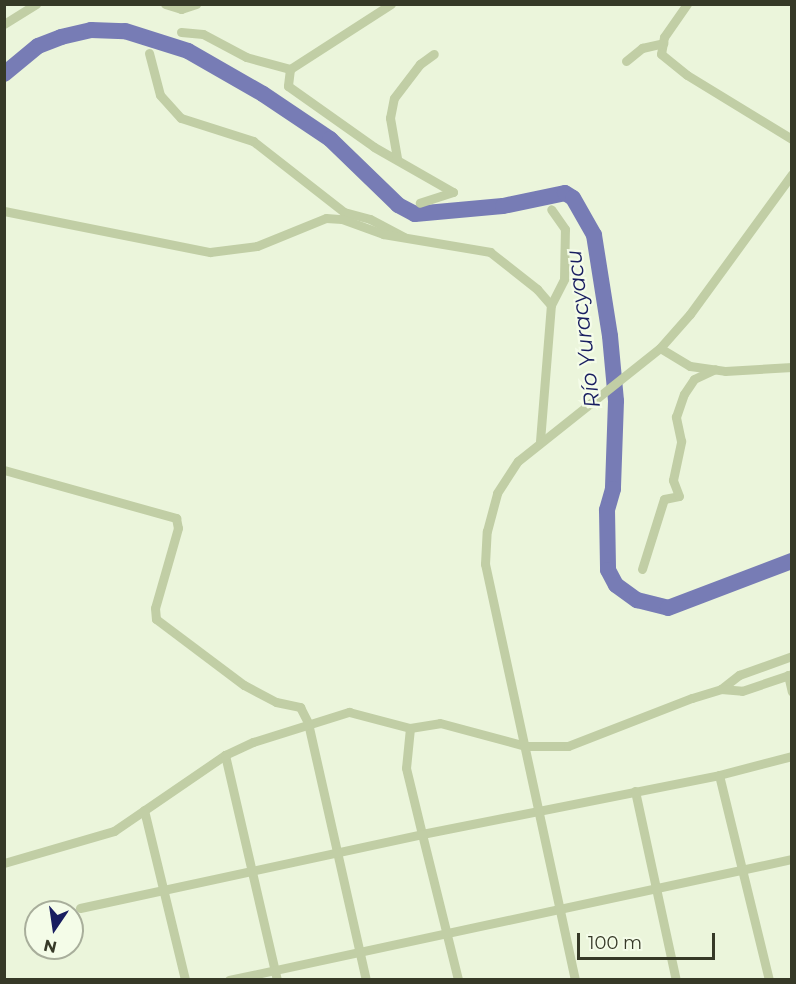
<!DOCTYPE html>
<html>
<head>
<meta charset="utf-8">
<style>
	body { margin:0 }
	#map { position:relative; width:796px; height:984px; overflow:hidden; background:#ebf5db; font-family:Montserrat,sans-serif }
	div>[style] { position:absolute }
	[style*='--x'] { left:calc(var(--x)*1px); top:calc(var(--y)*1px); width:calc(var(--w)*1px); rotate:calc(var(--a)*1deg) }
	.river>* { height:16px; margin:-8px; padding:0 8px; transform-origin:8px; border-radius:8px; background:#777cb5 }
	.minor>* { height:9px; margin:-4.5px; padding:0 4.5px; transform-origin:4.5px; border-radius:4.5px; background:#c1cea5 }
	span { translate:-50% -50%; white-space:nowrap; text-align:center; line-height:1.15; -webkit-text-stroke:4.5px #f4fce8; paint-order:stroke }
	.water-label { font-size:22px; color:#181d60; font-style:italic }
	.frame { position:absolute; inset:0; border:6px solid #363927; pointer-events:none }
	.north { position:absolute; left:24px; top:900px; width:60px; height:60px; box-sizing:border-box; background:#f4fce8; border:2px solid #a8ae9b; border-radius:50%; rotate:193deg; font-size:16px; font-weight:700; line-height:24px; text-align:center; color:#363927 }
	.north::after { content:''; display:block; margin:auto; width:21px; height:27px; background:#181d60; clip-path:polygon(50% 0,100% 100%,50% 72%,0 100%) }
	.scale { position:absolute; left:577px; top:933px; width:138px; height:27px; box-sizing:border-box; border:3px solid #363927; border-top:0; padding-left:8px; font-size:18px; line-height:21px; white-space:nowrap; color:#363927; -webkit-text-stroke:4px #f4fce8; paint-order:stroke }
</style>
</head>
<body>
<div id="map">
	<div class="river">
		<div style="--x:4;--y:74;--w:44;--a:-39.5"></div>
		<div style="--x:38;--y:46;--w:25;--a:-21"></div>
		<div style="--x:61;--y:37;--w:31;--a:-13"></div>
		<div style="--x:91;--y:30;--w:34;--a:2"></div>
		<div style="--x:125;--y:31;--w:66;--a:17.6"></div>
		<div style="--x:188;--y:51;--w:86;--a:29.8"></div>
		<div style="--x:263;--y:94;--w:81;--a:33.9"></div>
		<div style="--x:330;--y:139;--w:95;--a:44.1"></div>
		<div style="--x:398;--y:205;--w:19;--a:28"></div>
		<div style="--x:415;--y:214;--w:88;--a:-5.2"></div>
		<div style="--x:503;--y:206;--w:63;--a:-11.8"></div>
		<div style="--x:565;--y:193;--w:9;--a:32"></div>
		<div style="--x:573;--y:198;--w:43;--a:60.4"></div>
		<div style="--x:594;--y:235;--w:102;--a:81"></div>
		<div style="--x:610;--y:336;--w:65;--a:84.7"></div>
		<div style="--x:616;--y:401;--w:88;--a:92"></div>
		<div style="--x:613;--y:489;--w:22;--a:106"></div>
		<div style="--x:607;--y:510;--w:60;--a:89"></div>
		<div style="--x:608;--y:570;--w:17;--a:62"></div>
		<div style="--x:616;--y:585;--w:26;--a:36"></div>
		<div style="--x:637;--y:600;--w:32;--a:14"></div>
		<div style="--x:668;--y:608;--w:133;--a:-20.8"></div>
	</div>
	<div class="minor">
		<div style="--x:165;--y:4;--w:17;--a:17"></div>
		<div style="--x:181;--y:9;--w:16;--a:-18"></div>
		<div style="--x:391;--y:4;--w:120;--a:147.2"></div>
		<div style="--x:290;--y:69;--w:17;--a:97"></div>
		<div style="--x:288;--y:86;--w:105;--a:35.3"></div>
		<div style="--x:374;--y:147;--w:91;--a:29.7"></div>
		<div style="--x:453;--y:192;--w:35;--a:162"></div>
		<div style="--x:687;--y:4;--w:40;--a:124.9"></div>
		<div style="--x:664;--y:37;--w:17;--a:100"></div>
		<div style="--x:661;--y:54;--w:33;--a:39"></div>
		<div style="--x:687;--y:75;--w:123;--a:31.4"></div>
		<div style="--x:4;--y:24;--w:38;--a:-32"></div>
		<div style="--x:181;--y:32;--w:22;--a:5"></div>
		<div style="--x:203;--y:34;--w:49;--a:28.1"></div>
		<div style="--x:246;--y:57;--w:46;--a:15.3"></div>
		<div style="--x:149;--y:53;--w:43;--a:75.3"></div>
		<div style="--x:160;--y:95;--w:31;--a:48"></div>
		<div style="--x:181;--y:118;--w:76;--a:17.7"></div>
		<div style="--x:253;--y:141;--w:115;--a:38"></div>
		<div style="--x:344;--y:212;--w:27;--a:15"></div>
		<div style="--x:370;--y:219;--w:38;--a:28"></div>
		<div style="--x:626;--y:61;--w:21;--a:-39"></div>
		<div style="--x:642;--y:48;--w:22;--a:-13"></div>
		<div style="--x:397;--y:158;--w:41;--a:-99.9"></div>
		<div style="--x:390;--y:118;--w:20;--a:-79"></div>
		<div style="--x:394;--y:98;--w:43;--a:-52.6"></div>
		<div style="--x:420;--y:64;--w:17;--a:-36"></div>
		<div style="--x:4;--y:211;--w:210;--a:11.3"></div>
		<div style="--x:210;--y:252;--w:47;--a:-7.3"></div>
		<div style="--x:257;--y:246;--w:74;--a:-22.1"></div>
		<div style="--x:326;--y:218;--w:16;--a:4"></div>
		<div style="--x:342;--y:219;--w:44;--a:20.1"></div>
		<div style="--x:383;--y:234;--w:109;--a:9.5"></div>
		<div style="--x:490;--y:252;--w:60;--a:38.2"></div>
		<div style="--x:537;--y:289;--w:21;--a:49"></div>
		<div style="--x:660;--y:348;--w:35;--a:31"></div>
		<div style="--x:690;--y:366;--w:35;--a:8"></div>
		<div style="--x:725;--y:371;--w:67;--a:-3.4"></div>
		<div style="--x:540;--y:441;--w:136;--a:-85.4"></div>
		<div style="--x:551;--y:305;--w:29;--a:-63"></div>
		<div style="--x:564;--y:279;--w:50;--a:-88.9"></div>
		<div style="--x:565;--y:229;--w:24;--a:-125"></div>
		<div style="--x:4;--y:470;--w:179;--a:15.6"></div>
		<div style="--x:176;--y:518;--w:10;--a:79"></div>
		<div style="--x:178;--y:528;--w:83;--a:106"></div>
		<div style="--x:155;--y:608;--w:11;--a:85"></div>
		<div style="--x:156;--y:619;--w:110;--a:36.9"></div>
		<div style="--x:244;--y:685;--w:36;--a:28"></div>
		<div style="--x:276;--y:702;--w:25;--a:12"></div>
		<div style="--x:300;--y:707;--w:18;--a:63"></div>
		<div style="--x:308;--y:723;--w:263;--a:77.3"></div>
		<div style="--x:642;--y:569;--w:73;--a:-72.6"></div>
		<div style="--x:664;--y:499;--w:15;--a:-11"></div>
		<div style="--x:679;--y:496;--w:17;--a:-111"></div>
		<div style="--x:673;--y:480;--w:40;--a:-78"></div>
		<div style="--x:681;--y:441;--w:25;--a:-102"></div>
		<div style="--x:676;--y:417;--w:24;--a:-71"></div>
		<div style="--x:684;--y:394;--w:18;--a:-56"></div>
		<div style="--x:694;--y:379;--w:23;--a:-25"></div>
		<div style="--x:788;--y:675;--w:17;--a:77"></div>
		<div style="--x:721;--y:689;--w:23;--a:-38"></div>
		<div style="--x:739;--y:675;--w:56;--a:-19.7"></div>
		<div style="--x:410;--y:728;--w:40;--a:95.7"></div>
		<div style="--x:406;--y:768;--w:68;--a:76.4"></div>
		<div style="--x:422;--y:834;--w:303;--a:-11.2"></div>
		<div style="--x:719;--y:775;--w:75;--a:-14.6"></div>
		<div style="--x:225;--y:755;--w:231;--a:77"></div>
		<div style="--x:719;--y:775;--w:211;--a:76.3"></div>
		<div style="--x:635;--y:791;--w:193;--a:77.8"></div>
		<div style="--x:144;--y:810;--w:175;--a:76.4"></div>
		<div style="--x:4;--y:863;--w:115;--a:-16.2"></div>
		<div style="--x:114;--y:831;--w:135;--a:-34.4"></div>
		<div style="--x:225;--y:755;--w:31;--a:-25"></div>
		<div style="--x:253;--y:742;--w:101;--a:-17.4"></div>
		<div style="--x:349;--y:712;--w:63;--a:14.7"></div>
		<div style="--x:410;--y:728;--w:30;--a:-9"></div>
		<div style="--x:440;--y:723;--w:89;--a:15"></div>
		<div style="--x:526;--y:746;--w:42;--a:0"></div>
		<div style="--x:568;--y:746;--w:133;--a:-21.2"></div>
		<div style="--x:692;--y:698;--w:30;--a:-17"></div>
		<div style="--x:721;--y:689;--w:21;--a:5"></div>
		<div style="--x:742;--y:691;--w:53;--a:-18.8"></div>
		<div style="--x:80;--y:908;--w:350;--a:-12.2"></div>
		<div style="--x:422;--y:834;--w:150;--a:76.1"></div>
		<div style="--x:229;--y:980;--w:576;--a:-12.13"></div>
		<div style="--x:575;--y:980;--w:426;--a:-102.2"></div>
		<div style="--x:485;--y:564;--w:33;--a:-87"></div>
		<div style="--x:487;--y:531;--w:39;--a:-75"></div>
		<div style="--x:497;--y:493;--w:38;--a:-57"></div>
		<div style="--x:518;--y:461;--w:181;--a:-38.5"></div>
		<div style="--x:660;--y:348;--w:45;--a:-48.6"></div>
		<div style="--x:690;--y:314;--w:173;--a:-53.9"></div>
	</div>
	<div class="water-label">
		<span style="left:583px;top:329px;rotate:-97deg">Río Yuracyacu</span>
	</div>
	<div class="frame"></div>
	<div class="north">N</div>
	<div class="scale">100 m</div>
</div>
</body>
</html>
